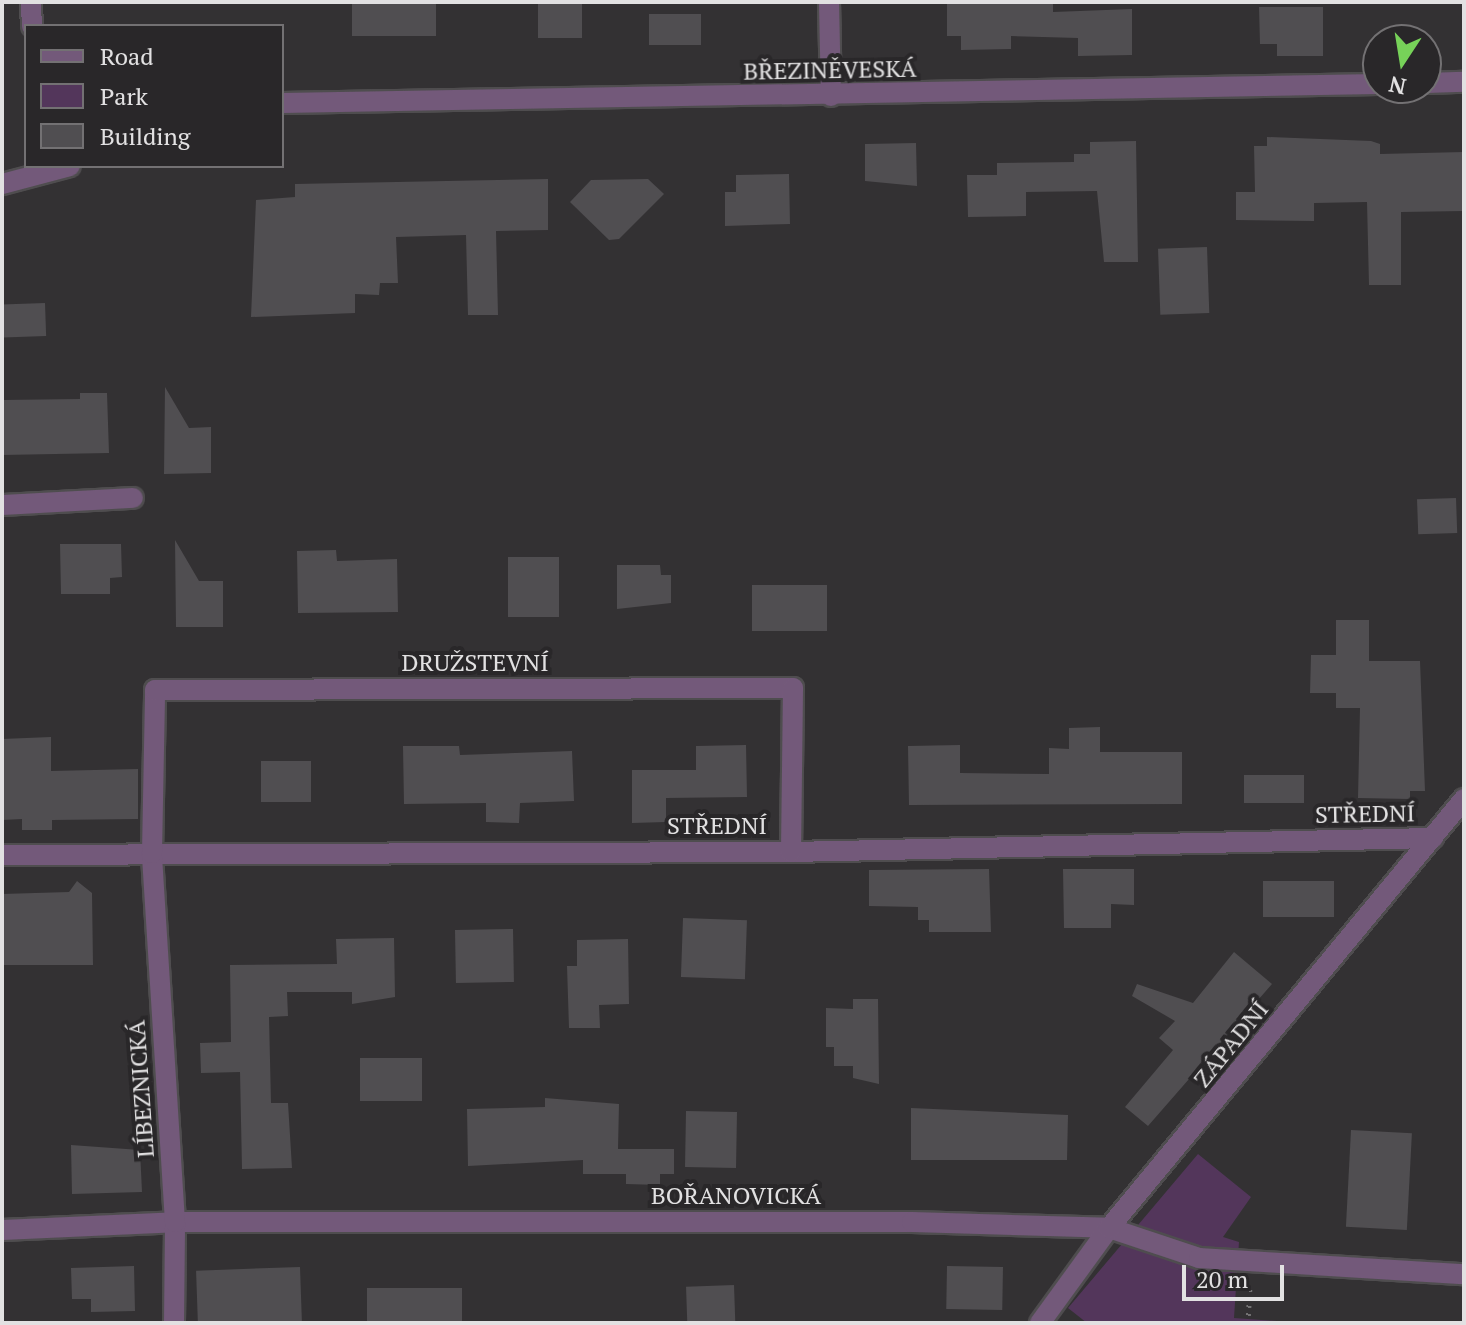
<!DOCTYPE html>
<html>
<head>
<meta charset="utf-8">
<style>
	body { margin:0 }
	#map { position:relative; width:1466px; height:1325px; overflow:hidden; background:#333133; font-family:"PT Serif",serif }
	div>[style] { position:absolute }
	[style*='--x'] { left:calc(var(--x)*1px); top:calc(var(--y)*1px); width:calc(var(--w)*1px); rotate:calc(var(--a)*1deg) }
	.green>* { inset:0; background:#53365b }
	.building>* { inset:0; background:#504e51; transform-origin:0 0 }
	.path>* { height:5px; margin-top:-2.5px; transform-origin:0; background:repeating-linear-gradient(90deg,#737273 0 2px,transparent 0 8px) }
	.roads { filter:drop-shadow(2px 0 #4f4d4f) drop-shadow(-2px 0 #4f4d4f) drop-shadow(0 2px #4f4d4f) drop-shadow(0 -2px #4f4d4f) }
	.street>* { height:20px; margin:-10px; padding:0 10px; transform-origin:10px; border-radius:10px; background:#73597a }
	span { translate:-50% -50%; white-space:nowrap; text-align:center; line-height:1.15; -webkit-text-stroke:8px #292729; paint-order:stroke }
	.street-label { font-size:24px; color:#e2e1e2 }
	.frame { position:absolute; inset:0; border:4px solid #e2e1e2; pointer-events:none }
	.legend { position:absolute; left:24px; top:24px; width:260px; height:144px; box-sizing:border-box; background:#292729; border:2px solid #737173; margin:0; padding:10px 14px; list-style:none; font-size:24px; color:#e2e1e2 }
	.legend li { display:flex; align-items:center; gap:16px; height:40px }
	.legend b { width:40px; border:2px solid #737173 }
	.north { position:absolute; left:1362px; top:24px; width:80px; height:80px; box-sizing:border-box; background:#292729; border:2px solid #737173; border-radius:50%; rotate:192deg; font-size:22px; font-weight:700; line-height:32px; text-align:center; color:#e2e1e2 }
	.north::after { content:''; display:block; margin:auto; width:28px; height:36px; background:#77d259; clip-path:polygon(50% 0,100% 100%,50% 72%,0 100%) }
	.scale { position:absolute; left:1182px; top:1265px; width:102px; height:36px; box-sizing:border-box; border:4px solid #e2e1e2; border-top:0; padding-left:10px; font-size:24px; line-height:28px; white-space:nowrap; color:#e2e1e2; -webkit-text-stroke:6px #292729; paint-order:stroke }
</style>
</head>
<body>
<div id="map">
	<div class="green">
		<div style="clip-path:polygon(1198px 1154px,1251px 1197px,1223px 1237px,1239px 1242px,1234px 1318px,1304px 1323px,1087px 1323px,1068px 1308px)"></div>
	</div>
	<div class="building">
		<div style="left:352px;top:2px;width:84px;height:34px"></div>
		<div style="left:538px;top:2px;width:44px;height:36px"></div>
		<div style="clip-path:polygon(947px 2px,1053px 2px,1053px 12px,1132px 9px,1132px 55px,1078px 56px,1078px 38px,1011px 36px,1011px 49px,961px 50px,961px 36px,947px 36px)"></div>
		<div style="clip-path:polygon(1259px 7px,1323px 7px,1323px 56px,1277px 56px,1277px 44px,1260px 44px)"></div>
		<div style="left:701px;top:14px;width:31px;height:52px;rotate:90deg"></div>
		<div style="clip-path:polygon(1267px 137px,1371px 141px,1380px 144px,1380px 154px,1464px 152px,1464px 211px,1401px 212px,1401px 285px,1369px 285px,1367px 202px,1314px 203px,1314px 221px,1236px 220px,1236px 192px,1255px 192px,1254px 146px,1267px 146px)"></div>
		<div style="clip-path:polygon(1136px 141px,1138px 262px,1104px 262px,1097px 191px,1026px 192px,1026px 216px,968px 217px,967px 175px,997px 175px,997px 163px,1074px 162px,1074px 154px,1090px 154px,1090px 142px)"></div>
		<div style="clip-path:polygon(916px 143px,917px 186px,865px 181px,865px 144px)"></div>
		<div style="clip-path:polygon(789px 174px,790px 224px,725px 226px,725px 192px,736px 192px,736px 175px)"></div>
		<div style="clip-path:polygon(548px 179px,548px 230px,496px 231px,498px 315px,468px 315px,466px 235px,396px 237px,398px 283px,380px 283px,379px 295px,355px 294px,355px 313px,251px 317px,256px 200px,295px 197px,295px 184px)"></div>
		<div style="clip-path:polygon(648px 179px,664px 194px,619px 239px,609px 240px,570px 202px,591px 180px)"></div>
		<div style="left:1207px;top:247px;width:66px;height:49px;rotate:88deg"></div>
		<div style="left:45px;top:303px;width:33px;height:43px;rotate:88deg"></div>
		<div style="clip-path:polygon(165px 387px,189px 428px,211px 427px,211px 473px,164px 474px)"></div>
		<div style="clip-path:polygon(80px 393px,107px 393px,109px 453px,2px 455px,2px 400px,80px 399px)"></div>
		<div style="left:1456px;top:498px;width:35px;height:39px;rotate:88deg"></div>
		<div style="clip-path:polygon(175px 540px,199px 581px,223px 581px,223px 627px,176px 627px)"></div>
		<div style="clip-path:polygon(60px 544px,121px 544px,122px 577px,110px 578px,110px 594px,61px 594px)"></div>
		<div style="clip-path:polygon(336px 550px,337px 561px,397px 559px,398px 612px,298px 613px,297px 551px)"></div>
		<div style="left:559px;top:557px;width:60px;height:51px;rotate:90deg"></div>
		<div style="clip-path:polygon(617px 565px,660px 565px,661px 575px,671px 575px,671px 603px,617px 609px)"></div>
		<div style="left:827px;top:585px;width:46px;height:75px;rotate:90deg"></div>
		<div style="clip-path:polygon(1336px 620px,1369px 620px,1369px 661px,1420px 661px,1425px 791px,1410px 791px,1410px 799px,1358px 798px,1360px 708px,1336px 708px,1336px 693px,1310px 693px,1311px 655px,1336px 655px)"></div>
		<div style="clip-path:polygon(1100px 727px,1100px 752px,1182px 752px,1182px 804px,909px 805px,908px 746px,960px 745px,960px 773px,1049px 774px,1049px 748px,1069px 749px,1069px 728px)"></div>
		<div style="clip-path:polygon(51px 737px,51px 771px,138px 769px,138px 819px,52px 820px,52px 830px,22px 830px,22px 819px,2px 820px,2px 739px)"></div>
		<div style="clip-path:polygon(746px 745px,747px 797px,666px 798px,666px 822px,632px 823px,632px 770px,696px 770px,696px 746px)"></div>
		<div style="clip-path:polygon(403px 746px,459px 746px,460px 755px,572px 751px,574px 801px,520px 803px,519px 823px,486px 822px,486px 803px,404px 804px)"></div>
		<div style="left:311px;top:761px;width:41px;height:50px;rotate:90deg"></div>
		<div style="left:1244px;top:775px;width:60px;height:28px"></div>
		<div style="clip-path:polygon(989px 869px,991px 932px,929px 932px,929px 920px,918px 920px,918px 907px,869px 906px,869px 870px)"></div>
		<div style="clip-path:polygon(1063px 869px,1134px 869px,1134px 905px,1111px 904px,1111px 928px,1064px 928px)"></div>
		<div style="clip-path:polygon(77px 881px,92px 893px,93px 965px,2px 965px,2px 894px,69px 892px)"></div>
		<div style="left:1334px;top:881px;width:36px;height:71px;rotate:90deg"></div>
		<div style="left:683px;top:918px;width:64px;height:59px;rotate:2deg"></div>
		<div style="left:513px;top:929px;width:53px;height:58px;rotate:89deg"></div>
		<div style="clip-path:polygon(394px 938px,395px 997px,352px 1004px,352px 992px,287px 992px,288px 1016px,269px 1017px,271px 1103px,288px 1103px,292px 1168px,242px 1169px,240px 1072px,201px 1073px,200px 1043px,231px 1042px,230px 965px,337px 964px,336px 939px)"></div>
		<div style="clip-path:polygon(628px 939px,629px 1004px,599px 1005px,600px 1028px,569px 1028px,567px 966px,577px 966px,577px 940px)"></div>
		<div style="clip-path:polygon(1234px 952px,1272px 984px,1148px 1126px,1125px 1107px,1173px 1050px,1159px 1038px,1175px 1021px,1132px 996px,1137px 984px,1193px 1003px)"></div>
		<div style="clip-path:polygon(853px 999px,878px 999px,879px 1084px,853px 1078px,853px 1066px,834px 1066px,834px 1047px,826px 1047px,826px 1008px,853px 1009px)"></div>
		<div style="left:422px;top:1058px;width:43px;height:62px;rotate:90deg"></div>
		<div style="clip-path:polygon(545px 1098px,619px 1104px,618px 1149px,674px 1149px,674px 1174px,660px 1174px,660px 1185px,626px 1184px,626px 1174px,583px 1174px,583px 1160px,468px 1166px,467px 1109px,545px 1107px)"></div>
		<div style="clip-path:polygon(911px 1108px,1068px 1115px,1067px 1160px,911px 1160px)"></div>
		<div style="left:686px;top:1111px;width:51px;height:56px;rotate:1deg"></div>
		<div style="left:1351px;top:1130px;width:61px;height:97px;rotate:3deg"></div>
		<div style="clip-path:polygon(71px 1145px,140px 1150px,142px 1192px,72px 1194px)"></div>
		<div style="clip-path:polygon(134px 1266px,135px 1311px,91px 1312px,91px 1299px,72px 1299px,71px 1268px)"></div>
		<div style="left:947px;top:1266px;width:56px;height:43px;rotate:1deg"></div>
		<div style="left:300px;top:1267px;width:56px;height:104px;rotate:88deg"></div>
		<div style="left:734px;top:1285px;width:38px;height:48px;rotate:88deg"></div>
		<div style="left:367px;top:1288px;width:95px;height:35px"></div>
	</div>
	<div class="path">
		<div style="--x:1248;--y:1323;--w:37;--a:-87"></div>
	</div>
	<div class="roads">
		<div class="street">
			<div style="--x:31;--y:2;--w:24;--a:88"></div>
			<div style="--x:829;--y:2;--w:94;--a:88.8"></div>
			<div style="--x:1426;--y:83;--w:38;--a:-2"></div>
			<div style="--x:282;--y:103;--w:1096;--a:-0.99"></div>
			<div style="--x:2;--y:184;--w:70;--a:-14.8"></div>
			<div style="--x:2;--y:505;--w:131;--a:-3.1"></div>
			<div style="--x:2;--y:855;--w:789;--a:-0.22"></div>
			<div style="--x:791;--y:852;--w:642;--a:-1.25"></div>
			<div style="--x:2;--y:1230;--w:173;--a:-2.6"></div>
			<div style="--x:175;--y:1222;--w:737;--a:0"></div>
			<div style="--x:912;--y:1222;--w:197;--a:1.7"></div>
			<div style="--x:1109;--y:1228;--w:95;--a:18.4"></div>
			<div style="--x:1199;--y:1258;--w:265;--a:3.5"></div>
			<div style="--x:174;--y:1323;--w:101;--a:-89.4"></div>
			<div style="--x:175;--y:1222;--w:370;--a:-93.6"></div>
			<div style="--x:152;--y:853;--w:163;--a:-88.9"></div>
			<div style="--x:155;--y:690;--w:638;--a:-0.18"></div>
			<div style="--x:793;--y:688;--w:164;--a:90.7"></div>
			<div style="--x:1040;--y:1323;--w:117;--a:-54"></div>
			<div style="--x:1109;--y:1228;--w:557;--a:-50.39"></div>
		</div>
	</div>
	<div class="street-label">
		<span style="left:830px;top:70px;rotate:-1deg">BŘEZINĚVESKÁ</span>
		<span style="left:475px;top:663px">DRUŽSTEVNÍ</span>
		<span style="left:1365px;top:814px;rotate:-1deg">STŘEDNÍ</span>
		<span style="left:717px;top:826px">STŘEDNÍ</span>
		<span style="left:1231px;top:1044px;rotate:-51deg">ZÁPADNÍ</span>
		<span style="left:141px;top:1089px;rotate:-94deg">LÍBEZNICKÁ</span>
		<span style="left:736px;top:1196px">BOŘANOVICKÁ</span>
	</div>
	<div class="frame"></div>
	<ul class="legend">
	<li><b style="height:10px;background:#73597a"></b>Road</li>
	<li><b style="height:22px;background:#53365b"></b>Park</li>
	<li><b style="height:22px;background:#504e51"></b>Building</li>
	</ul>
	<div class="north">N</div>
	<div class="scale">20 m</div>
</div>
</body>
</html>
